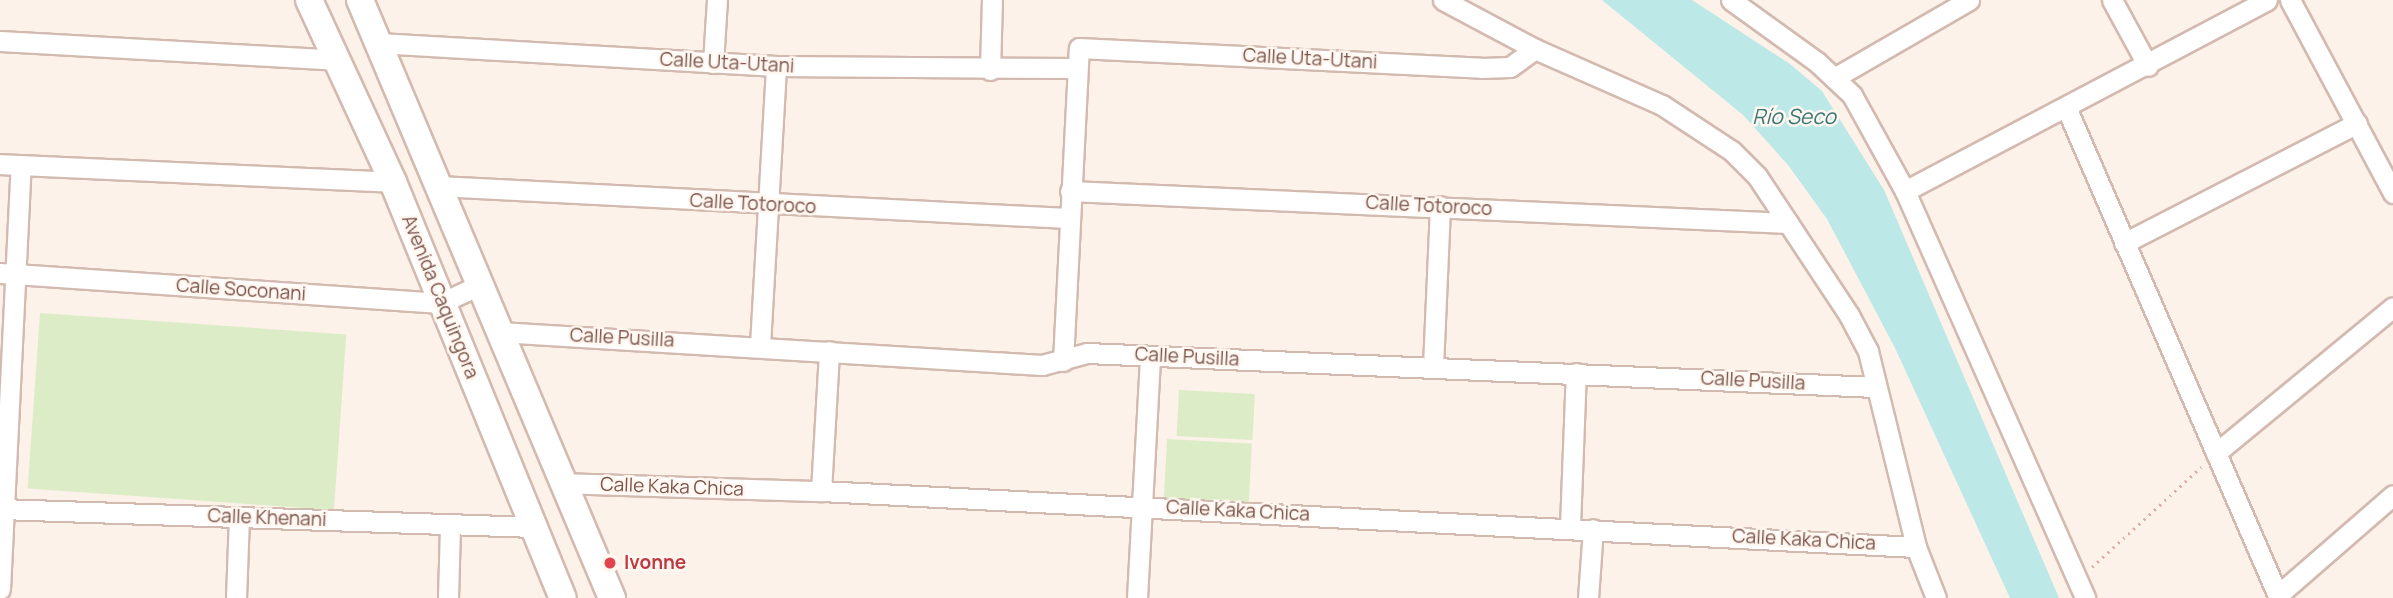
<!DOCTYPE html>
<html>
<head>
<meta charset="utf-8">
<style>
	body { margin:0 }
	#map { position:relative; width:2393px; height:598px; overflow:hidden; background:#fdf2e9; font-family:Manrope,sans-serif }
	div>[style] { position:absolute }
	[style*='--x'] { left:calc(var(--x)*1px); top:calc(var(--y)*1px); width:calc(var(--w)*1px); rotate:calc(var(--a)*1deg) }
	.green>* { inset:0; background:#dcecc6; transform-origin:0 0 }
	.water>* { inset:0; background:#bce8e7 }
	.path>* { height:2.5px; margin-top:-1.25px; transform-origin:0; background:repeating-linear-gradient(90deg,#daaea2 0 2px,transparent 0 7px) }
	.roads { filter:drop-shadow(2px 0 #d3bab0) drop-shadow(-2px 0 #d3bab0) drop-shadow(0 2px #d3bab0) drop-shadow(0 -2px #d3bab0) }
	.street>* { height:19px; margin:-9.5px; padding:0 9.5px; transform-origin:9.5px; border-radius:9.5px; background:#fff }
	.secondary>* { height:26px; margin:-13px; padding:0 13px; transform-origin:13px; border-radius:13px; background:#fff }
	.dots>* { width:19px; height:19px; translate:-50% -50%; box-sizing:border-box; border:4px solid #fff7f0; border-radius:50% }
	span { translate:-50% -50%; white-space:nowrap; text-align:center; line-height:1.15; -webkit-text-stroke:5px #fff7f0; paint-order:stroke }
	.street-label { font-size:19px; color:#7a534b }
	.health-label { font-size:19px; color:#be3a42; font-weight:700 }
	.left { translate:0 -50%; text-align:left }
	.water-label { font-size:21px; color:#3a7777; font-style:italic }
</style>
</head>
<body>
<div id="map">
	<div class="green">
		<div style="left:40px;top:313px;width:307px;height:176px;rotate:4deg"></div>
		<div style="left:1179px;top:390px;width:76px;height:46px;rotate:3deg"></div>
		<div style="left:1167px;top:439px;width:85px;height:74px;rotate:3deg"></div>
	</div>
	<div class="water">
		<div style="clip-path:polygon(1602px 0,1692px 0,1790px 64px,1822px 91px,1884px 190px,2059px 598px,2010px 598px,1895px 348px,1827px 219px,1788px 165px,1743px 115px)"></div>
	</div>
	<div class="path">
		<div style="--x:2092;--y:567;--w:148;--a:-42.5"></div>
	</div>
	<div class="roads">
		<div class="street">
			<div style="--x:1443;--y:0;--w:104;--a:28"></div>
			<div style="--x:1535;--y:49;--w:139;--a:23.8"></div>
			<div style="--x:1662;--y:105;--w:84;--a:33.3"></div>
			<div style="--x:1732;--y:151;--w:35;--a:45"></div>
			<div style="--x:1757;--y:176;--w:167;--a:56.5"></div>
			<div style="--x:1849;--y:315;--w:41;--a:62.2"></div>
			<div style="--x:1868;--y:351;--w:202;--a:76.2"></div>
			<div style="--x:1916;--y:547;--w:55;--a:68.6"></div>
			<div style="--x:1731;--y:0;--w:106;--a:35.8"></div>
			<div style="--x:1817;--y:62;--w:48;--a:43.3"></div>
			<div style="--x:1852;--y:95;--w:110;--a:61.1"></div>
			<div style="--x:1905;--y:191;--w:445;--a:66.1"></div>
			<div style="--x:2112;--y:0;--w:75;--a:61.4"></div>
			<div style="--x:2290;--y:0;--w:219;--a:61.9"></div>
			<div style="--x:0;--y:41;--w:337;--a:3.2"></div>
			<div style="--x:378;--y:43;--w:399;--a:3.3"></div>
			<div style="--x:776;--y:66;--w:301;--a:0.4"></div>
			<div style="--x:713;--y:63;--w:63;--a:-86.4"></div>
			<div style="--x:990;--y:70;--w:70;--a:-88.4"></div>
			<div style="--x:1834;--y:78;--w:156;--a:-30"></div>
			<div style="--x:2066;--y:107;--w:535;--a:66.55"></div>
			<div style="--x:0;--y:164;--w:393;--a:2.6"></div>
			<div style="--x:438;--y:186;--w:631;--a:2.91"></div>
			<div style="--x:1070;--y:191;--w:719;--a:2.55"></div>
			<div style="--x:1905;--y:191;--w:409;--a:-27.8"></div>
			<div style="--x:2124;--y:243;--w:262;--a:-27.2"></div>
			<div style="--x:0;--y:273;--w:442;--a:3.9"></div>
			<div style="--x:441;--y:303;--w:42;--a:-25.3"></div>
			<div style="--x:499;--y:332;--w:544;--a:3.48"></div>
			<div style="--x:1042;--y:365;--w:47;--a:-14.9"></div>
			<div style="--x:1087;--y:353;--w:790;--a:2.47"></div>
			<div style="--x:760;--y:345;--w:279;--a:-86.7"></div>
			<div style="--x:1063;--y:361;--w:313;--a:-87.1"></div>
			<div style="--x:1079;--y:48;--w:403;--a:2.8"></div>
			<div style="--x:1482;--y:68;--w:28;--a:-2"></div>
			<div style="--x:1510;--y:67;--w:31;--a:-36"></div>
			<div style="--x:1433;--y:367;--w:161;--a:-87.5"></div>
			<div style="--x:2216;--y:453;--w:229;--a:-39.5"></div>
			<div style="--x:560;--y:483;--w:261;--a:1.8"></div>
			<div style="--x:821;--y:491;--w:1096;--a:2.93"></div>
			<div style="--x:821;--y:491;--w:140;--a:-86.7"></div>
			<div style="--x:0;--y:509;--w:534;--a:1.93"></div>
			<div style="--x:1570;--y:526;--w:153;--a:-87.8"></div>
			<div style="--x:0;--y:589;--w:424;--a:-87.2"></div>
			<div style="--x:2278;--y:595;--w:152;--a:-41"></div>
			<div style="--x:236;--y:598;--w:81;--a:-87.9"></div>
			<div style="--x:448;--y:598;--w:73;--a:-88.4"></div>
			<div style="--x:1137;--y:598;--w:242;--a:-86.9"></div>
			<div style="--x:1588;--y:598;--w:69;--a:-85.9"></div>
		</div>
		<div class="secondary">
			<div style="--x:309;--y:0;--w:200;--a:65.2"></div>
			<div style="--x:393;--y:182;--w:449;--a:67.8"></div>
			<div style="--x:360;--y:0;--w:649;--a:67.15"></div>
		</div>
	</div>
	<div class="dots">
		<div style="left:610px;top:563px;background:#e0444e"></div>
	</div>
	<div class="street-label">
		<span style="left:1310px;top:59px;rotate:3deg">Calle Uta-Utani</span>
		<span style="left:727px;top:63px;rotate:3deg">Calle Uta-Utani</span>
		<span style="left:753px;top:204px;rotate:3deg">Calle Totoroco</span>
		<span style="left:1429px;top:206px;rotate:3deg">Calle Totoroco</span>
		<span style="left:241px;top:290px;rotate:4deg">Calle Soconani</span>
		<span style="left:440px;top:297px;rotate:68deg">Avenida Caquingora</span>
		<span style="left:622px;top:338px;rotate:3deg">Calle Pusilla</span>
		<span style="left:1187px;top:357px;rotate:3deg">Calle Pusilla</span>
		<span style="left:1753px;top:381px;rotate:3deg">Calle Pusilla</span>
		<span style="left:672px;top:487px;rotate:2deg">Calle Kaka Chica</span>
		<span style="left:1238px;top:511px;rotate:3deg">Calle Kaka Chica</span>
		<span style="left:267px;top:518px;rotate:2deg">Calle Khenani</span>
		<span style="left:1804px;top:540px;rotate:3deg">Calle Kaka Chica</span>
	</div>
	<div class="health-label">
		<span class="left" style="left:624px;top:563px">Ivonne</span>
	</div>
	<div class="water-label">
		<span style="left:1794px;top:116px">Río Seco</span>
	</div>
</div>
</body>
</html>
